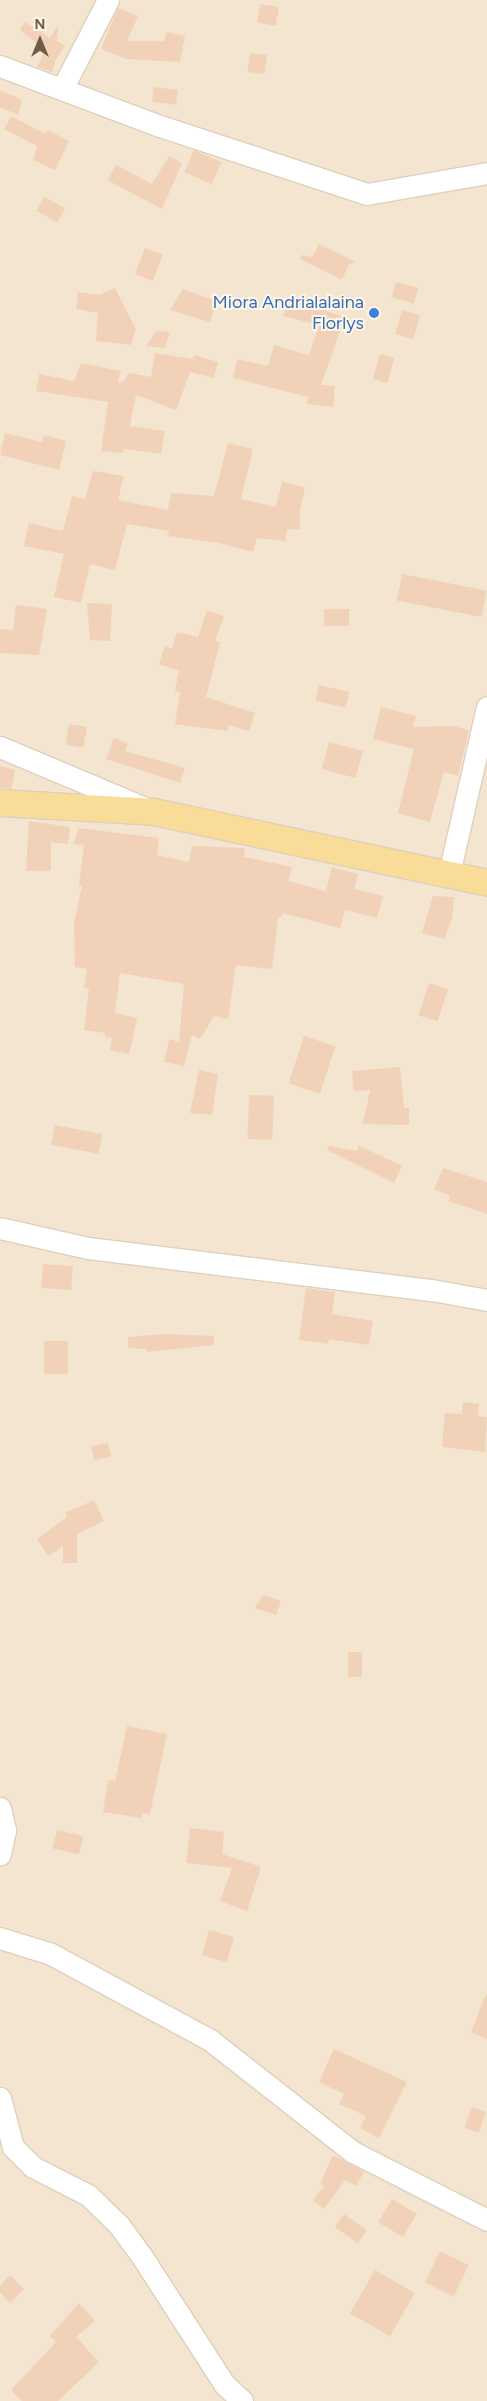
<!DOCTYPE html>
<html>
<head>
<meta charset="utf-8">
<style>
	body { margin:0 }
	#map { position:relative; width:487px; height:2401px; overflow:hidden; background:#fcf3e1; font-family:Figtree,sans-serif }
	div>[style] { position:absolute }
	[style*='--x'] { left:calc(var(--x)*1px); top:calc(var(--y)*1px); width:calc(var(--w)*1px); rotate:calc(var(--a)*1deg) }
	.residential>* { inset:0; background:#f3e5cf; transform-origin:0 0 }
	.building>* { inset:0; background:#f1d2b9; transform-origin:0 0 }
	.roads { filter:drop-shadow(1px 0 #dfcfbd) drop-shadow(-1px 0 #dfcfbd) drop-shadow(0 1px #dfcfbd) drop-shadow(0 -1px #dfcfbd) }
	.minor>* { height:21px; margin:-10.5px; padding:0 10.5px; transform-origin:10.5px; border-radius:10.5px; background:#fff }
	.major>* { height:26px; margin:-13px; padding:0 13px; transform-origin:13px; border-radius:13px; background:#fadc99 }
	.dots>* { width:14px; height:14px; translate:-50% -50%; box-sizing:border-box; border:2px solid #fff7e6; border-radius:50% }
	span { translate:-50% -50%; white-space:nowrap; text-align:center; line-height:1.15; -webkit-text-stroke:4px #fff7e6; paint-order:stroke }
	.shop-label { font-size:18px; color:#366cbe }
	.right { translate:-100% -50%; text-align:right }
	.north { position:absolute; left:15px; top:15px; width:50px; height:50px; -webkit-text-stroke:4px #fff7e6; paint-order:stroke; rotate:0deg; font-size:14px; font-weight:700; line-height:20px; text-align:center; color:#725a48 }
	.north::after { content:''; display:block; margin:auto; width:18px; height:22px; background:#725a48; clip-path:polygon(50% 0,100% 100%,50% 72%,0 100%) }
</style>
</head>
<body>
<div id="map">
	<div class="residential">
		<div style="left:0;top:0;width:487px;height:2401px"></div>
	</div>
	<div class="building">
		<div style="left:260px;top:4px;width:19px;height:19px;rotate:9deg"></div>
		<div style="clip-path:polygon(118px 8px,138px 16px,127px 41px,164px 41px,166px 32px,185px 36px,180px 62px,126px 59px,101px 49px)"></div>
		<div style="clip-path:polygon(25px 22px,50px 38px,58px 25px,57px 41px,65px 46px,56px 59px,52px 72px,37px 67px,45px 50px,20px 30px)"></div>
		<div style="left:250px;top:53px;width:17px;height:19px;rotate:7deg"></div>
		<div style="left:154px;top:87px;width:24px;height:15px;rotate:7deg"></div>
		<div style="clip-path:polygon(0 90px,22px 100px,18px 115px,0 107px)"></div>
		<div style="clip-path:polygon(11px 116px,46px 134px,48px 130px,69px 141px,55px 170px,33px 160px,37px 146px,4px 129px)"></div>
		<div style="left:194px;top:150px;width:30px;height:24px;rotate:24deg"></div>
		<div style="clip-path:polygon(169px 156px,182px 163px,162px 209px,107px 180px,116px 165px,152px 184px)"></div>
		<div style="left:44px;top:197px;width:24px;height:16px;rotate:28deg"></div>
		<div style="clip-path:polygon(319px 244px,356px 262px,349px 264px,342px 280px,300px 259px,301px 255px,312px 257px)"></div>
		<div style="left:145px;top:248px;width:19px;height:28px;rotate:21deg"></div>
		<div style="left:396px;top:282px;width:23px;height:16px;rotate:15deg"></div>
		<div style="clip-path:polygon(115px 288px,136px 329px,131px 345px,96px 341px,98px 313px,76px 309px,78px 292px,100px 295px)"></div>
		<div style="clip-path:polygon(183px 289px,217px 301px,210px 322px,170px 310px)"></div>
		<div style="clip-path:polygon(288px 299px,345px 317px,321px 385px,335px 386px,333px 407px,307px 404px,308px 397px,233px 378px,237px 359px,268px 366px,274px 345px,309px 355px,319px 325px,283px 316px)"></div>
		<div style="left:402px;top:310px;width:19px;height:25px;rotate:16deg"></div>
		<div style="clip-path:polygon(156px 331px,170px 332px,165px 348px,146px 346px)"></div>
		<div style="clip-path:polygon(155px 353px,193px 359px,194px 355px,218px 362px,214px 378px,190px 372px,176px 410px,136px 395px,130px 426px,165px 431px,161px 454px,124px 449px,123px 453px,101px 451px,108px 402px,36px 391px,39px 374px,74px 381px,81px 363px,121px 371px,118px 381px,122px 383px,129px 373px,151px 377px)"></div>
		<div style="left:380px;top:354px;width:15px;height:26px;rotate:16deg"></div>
		<div style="clip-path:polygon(5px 433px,42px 442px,44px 435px,66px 441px,59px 470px,0 455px)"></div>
		<div style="clip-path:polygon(228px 443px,253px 449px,241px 499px,276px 507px,282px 482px,305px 487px,300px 512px,300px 530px,287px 529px,285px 541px,257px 538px,253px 552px,219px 543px,168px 536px,169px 531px,127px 524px,115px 570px,90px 564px,81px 603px,54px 597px,64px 554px,24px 546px,29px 523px,63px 531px,72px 496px,85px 499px,93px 471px,124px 476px,118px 500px,168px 510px,171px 493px,214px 496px)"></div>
		<div style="left:402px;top:574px;width:86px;height:27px;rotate:11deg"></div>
		<div style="clip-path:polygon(87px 603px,112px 604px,110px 641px,90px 640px)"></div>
		<div style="clip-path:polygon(16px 605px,47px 609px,39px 655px,0 653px,0 629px,13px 630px)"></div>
		<div style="left:324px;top:609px;width:25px;height:17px"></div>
		<div style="clip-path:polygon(207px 610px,224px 616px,215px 641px,220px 642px,206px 697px,255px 713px,249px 731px,228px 725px,227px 731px,175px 724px,180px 692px,175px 691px,179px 671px,159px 664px,165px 646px,172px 649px,177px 632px,198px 637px)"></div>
		<div style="left:319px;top:685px;width:31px;height:16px;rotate:13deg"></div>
		<div style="clip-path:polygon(381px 707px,416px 716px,413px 727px,453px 726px,469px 730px,458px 776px,444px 772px,430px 822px,398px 813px,414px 749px,373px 739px)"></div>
		<div style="left:69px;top:724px;width:18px;height:21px;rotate:9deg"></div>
		<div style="clip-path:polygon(114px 738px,128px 744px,125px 751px,185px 768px,180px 783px,106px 759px)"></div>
		<div style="left:329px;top:742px;width:35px;height:28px;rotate:15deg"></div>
		<div style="clip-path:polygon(0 766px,15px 770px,11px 789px,0 788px)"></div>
		<div style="clip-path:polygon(29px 821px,70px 827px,68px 844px,51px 842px,51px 871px,26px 871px)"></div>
		<div style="clip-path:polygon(79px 828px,159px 838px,157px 855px,189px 862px,192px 846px,245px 848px,244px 857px,292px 867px,289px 881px,326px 891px,332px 867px,358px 874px,354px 889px,383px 896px,377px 918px,345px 910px,340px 928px,283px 913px,282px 917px,278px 917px,272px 969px,236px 965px,228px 1019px,214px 1016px,200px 1039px,192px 1035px,184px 1066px,164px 1062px,169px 1039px,179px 1042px,184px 984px,120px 973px,115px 1013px,137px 1018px,129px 1054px,110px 1050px,112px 1038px,105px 1037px,105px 1033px,84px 1030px,89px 989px,84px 988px,87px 969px,75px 967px,74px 923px,82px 886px,79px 886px,84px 845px,73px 844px)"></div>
		<div style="clip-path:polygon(433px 896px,454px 897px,452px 919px,444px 939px,422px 933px)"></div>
		<div style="left:429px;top:983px;width:20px;height:34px;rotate:18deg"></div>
		<div style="left:304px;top:1036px;width:33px;height:50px;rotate:18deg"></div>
		<div style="clip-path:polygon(400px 1067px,404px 1108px,409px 1108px,409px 1125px,363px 1124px,370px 1090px,354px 1091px,352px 1071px)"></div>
		<div style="clip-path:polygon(199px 1070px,218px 1074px,212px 1115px,190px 1113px)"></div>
		<div style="left:249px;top:1095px;width:25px;height:44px;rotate:2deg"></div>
		<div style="left:55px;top:1125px;width:48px;height:20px;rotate:11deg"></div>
		<div style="clip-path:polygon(358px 1145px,402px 1166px,394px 1183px,327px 1150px,329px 1146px,357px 1151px)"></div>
		<div style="clip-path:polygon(443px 1168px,487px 1182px,487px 1214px,448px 1201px,450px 1196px,434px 1189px)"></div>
		<div style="left:43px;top:1264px;width:30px;height:24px;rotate:4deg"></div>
		<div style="clip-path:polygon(306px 1288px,335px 1292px,332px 1314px,373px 1321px,369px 1345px,329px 1339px,328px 1344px,299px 1340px)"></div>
		<div style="clip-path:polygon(164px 1334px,214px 1336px,214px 1345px,147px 1352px,147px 1349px,128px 1348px,128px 1337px)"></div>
		<div style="left:44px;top:1341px;width:24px;height:33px"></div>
		<div style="clip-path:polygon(463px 1402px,479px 1404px,478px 1416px,487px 1417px,485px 1452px,442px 1447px,445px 1413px,462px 1414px)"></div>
		<div style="left:108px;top:1443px;width:14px;height:17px;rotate:78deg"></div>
		<div style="clip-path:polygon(94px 1500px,104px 1521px,77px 1534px,77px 1563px,63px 1563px,63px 1546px,48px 1556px,37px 1539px,67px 1517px,65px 1513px)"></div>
		<div style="clip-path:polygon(263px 1595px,281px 1601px,276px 1615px,255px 1608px)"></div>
		<div style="left:348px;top:1652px;width:14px;height:25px"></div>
		<div style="clip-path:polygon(127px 1726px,167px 1734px,150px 1814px,142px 1813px,142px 1818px,103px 1812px,108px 1780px,115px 1781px)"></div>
		<div style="clip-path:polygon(190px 1828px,224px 1832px,222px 1854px,261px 1867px,247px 1911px,220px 1901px,232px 1868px,186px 1863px)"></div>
		<div style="left:57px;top:1830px;width:27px;height:19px;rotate:13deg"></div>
		<div style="left:209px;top:1930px;width:26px;height:26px;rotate:16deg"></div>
		<div style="clip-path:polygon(486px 1994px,487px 1994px,487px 2039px,471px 2032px)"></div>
		<div style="clip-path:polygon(334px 2049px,407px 2082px,379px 2138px,360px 2128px,366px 2116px,339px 2104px,344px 2094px,319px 2082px)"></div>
		<div style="left:472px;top:2107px;width:15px;height:22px;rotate:20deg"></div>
		<div style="clip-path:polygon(333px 2155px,364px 2172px,356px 2186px,345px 2180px,324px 2209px,313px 2200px,324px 2186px,320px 2184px)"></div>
		<div style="left:392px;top:2199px;width:29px;height:27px;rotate:31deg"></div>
		<div style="left:344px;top:2214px;width:28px;height:16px;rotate:35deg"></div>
		<div style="left:440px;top:2251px;width:32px;height:35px;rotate:26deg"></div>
		<div style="left:375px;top:2270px;width:46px;height:50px;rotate:30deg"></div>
		<div style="clip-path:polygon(10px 2275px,24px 2289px,10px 2303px,0 2292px,0 2286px)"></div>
		<div style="clip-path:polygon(79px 2303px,95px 2321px,76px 2337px,99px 2362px,58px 2401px,22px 2401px,11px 2390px,56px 2342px,50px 2336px)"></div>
	</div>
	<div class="roads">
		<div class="minor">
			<div style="--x:0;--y:66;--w:171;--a:20.6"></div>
			<div style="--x:160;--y:126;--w:218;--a:18.2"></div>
			<div style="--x:367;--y:194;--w:122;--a:-9.9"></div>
			<div style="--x:62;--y:89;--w:100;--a:-62.7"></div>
			<div style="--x:0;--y:747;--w:155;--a:22.8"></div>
			<div style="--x:449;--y:874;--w:171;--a:-77.2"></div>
			<div style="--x:0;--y:1228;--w:90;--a:12.8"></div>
			<div style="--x:88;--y:1248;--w:347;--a:7"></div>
			<div style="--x:432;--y:1290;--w:56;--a:10.3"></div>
			<div style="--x:0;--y:1808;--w:23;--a:77"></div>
			<div style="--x:5;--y:1830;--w:25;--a:102"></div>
			<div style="--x:0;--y:1938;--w:53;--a:17.4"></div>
			<div style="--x:51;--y:1954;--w:181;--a:28.4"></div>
			<div style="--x:210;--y:2040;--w:182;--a:38.1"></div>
			<div style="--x:353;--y:2152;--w:150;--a:26.9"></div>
			<div style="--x:0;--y:2098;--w:51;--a:75.1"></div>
			<div style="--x:13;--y:2147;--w:28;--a:45"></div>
			<div style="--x:33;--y:2167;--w:62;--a:27"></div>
			<div style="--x:88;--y:2195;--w:43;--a:44.1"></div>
			<div style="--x:119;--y:2225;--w:37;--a:54"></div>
			<div style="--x:141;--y:2255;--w:153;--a:57.2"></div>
			<div style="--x:224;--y:2384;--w:25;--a:43"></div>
		</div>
		<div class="major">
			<div style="--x:0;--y:803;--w:154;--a:3.3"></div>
			<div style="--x:154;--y:812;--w:340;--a:12"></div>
		</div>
	</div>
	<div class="dots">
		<div style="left:374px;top:313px;background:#3f7fe0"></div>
	</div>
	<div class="shop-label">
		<span class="right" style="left:364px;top:313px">Miora Andrialalaina<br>Florlys</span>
	</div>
	<div class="north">N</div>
</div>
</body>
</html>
